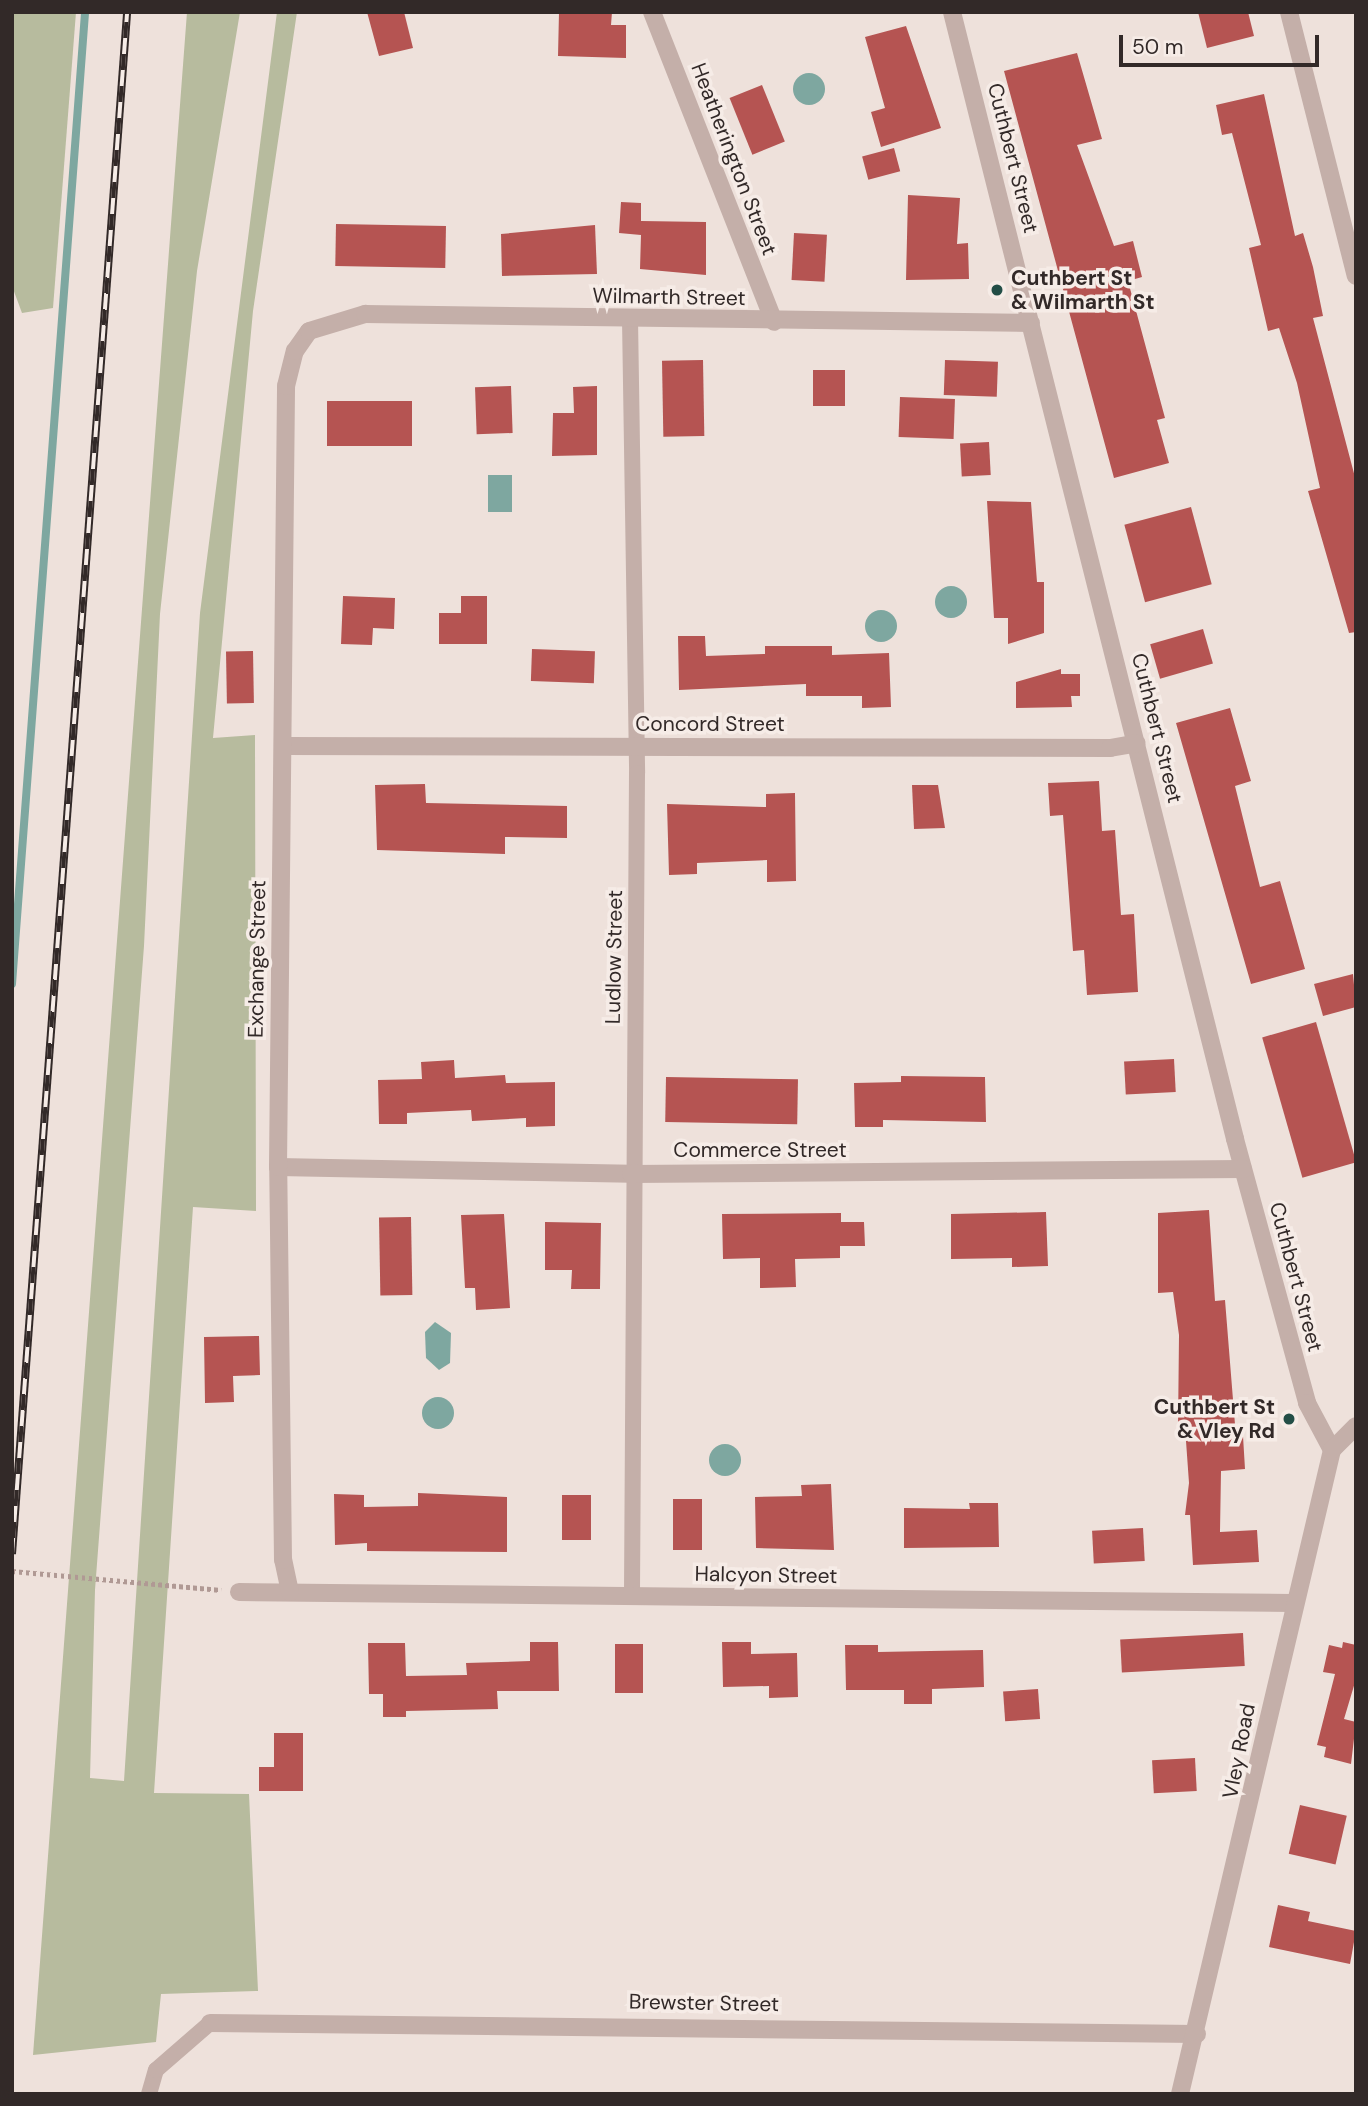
<!DOCTYPE html>
<html>
<head>
<meta charset="utf-8">
<style>
	body { margin:0 }
	#map { position:relative; width:1368px; height:2106px; overflow:hidden; background:#eee1db; font-family:"DM Sans",sans-serif }
	div>[style] { position:absolute }
	[style*='--x'] { left:calc(var(--x)*1px); top:calc(var(--y)*1px); width:calc(var(--w)*1px); rotate:calc(var(--a)*1deg) }
	.green>* { inset:0; background:#b7bb9e }
	.water>* { inset:0; background:#7ea7a0; transform-origin:0 0 }
	.round { border-radius:50% }
	.stream>* { height:8px; margin:-4px; padding:0 4px; transform-origin:4px; border-radius:4px; background:#7ea7a0 }
	.building>* { inset:0; background:#b55452; transform-origin:0 0 }
	.path>* { height:4.5px; margin-top:-2.25px; transform-origin:0; background:repeating-linear-gradient(90deg,#b09994 0 3.5px,transparent 0 7px) }
	.service>* { height:16px; margin:-8px; padding:0 8px; transform-origin:8px; border-radius:8px; background:#c4afa9 }
	.minor>* { height:18px; margin:-9px; padding:0 9px; transform-origin:9px; border-radius:9px; background:#c4afa9 }
	.tertiary>* { height:18px; margin:-9px; padding:0 9px; transform-origin:9px; border-radius:9px; background:#c4afa9 }
	.rail>* { height:8px; margin-top:-4px; transform-origin:0; background:repeating-linear-gradient(90deg,#f6ece7 0 16px,#322928 0 32px); box-sizing:border-box; border-block:2px solid #322928 }
	.dots>* { width:19px; height:19px; translate:-50% -50%; box-sizing:border-box; border:4px solid #f6ece7; border-radius:50% }
	span { translate:-50% -50%; white-space:nowrap; text-align:center; line-height:1.15; -webkit-text-stroke:7px #f6ece7; paint-order:stroke }
	.street-label { font-size:21px; color:#322928 }
	.poi-label { font-size:21px; color:#322928; font-weight:700 }
	.left { translate:0 -50%; text-align:left }
	.right { translate:-100% -50%; text-align:right }
	.frame { position:absolute; inset:0; border:14px solid #322928; pointer-events:none }
	.scale { position:absolute; left:1119px; top:35px; width:200px; height:32px; box-sizing:border-box; border:4px solid #322928; border-top:0; padding-left:9px; font-size:21px; line-height:24px; white-space:nowrap; color:#322928; -webkit-text-stroke:5px #f6ece7; paint-order:stroke }
</style>
</head>
<body>
<div id="map">
	<div class="green">
		<div style="clip-path:polygon(12px 12px,76px 12px,53px 308px,22px 313px,12px 286px)"></div>
		<div style="clip-path:polygon(187px 12px,240px 12px,197px 271px,160px 614px,144px 946px,95px 1590px,90px 1778px,124px 1781px,200px 613px,277px 12px,297px 12px,253px 311px,213px 738px,255px 735px,256px 1211px,193px 1207px,154px 1793px,249px 1794px,258px 1991px,161px 1994px,156px 2042px,33px 2055px)"></div>
	</div>
	<div class="water">
		<div class="round" style="left:793px;top:73px;width:32px;height:32px"></div>
		<div style="left:488px;top:475px;width:24px;height:37px"></div>
		<div class="round" style="left:935px;top:586px;width:32px;height:32px"></div>
		<div class="round" style="left:865px;top:610px;width:32px;height:32px"></div>
		<div style="clip-path:polygon(435px 1322px,451px 1333px,450px 1363px,439px 1370px,426px 1358px,425px 1332px)"></div>
		<div class="round" style="left:422px;top:1397px;width:32px;height:32px"></div>
		<div class="round" style="left:709px;top:1444px;width:32px;height:32px"></div>
	</div>
	<div class="stream">
		<div style="--x:12;--y:984;--w:975;--a:-85.7"></div>
	</div>
	<div class="building">
		<div style="clip-path:polygon(367px 12px,404px 12px,413px 48px,379px 56px)"></div>
		<div style="clip-path:polygon(559px 12px,612px 12px,611px 25px,626px 25px,626px 58px,558px 56px)"></div>
		<div style="clip-path:polygon(1198px 12px,1248px 12px,1254px 36px,1207px 48px)"></div>
		<div style="clip-path:polygon(906px 26px,941px 128px,881px 147px,871px 112px,885px 108px,865px 37px)"></div>
		<div style="clip-path:polygon(1077px 53px,1102px 139px,1077px 145px,1114px 246px,1133px 241px,1142px 277px,1128px 281px,1165px 418px,1157px 420px,1169px 463px,1114px 478px,1004px 71px)"></div>
		<div style="left:762px;top:85px;width:61px;height:35px;rotate:68deg"></div>
		<div style="clip-path:polygon(1264px 94px,1295px 236px,1303px 233px,1313px 267px,1323px 316px,1313px 318px,1356px 481px,1356px 632px,1349px 633px,1308px 491px,1320px 488px,1297px 383px,1279px 328px,1268px 331px,1249px 248px,1261px 245px,1232px 133px,1222px 135px,1216px 105px)"></div>
		<div style="left:894px;top:148px;width:24px;height:33px;rotate:75deg"></div>
		<div style="clip-path:polygon(908px 195px,960px 198px,957px 244px,968px 243px,969px 279px,906px 280px)"></div>
		<div style="clip-path:polygon(621px 202px,641px 203px,641px 221px,706px 222px,706px 275px,640px 269px,641px 235px,619px 233px)"></div>
		<div style="left:336px;top:224px;width:110px;height:42px;rotate:1deg"></div>
		<div style="clip-path:polygon(595px 225px,597px 274px,502px 276px,501px 234px)"></div>
		<div style="left:794px;top:233px;width:33px;height:47px;rotate:3deg"></div>
		<div style="left:703px;top:360px;width:76px;height:41px;rotate:89deg"></div>
		<div style="left:945px;top:360px;width:53px;height:35px;rotate:2deg"></div>
		<div style="left:845px;top:370px;width:36px;height:32px;rotate:90deg"></div>
		<div style="left:511px;top:386px;width:47px;height:36px;rotate:88deg"></div>
		<div style="clip-path:polygon(597px 386px,597px 455px,552px 456px,553px 413px,574px 413px,573px 387px)"></div>
		<div style="left:900px;top:397px;width:55px;height:40px;rotate:2deg"></div>
		<div style="left:327px;top:401px;width:85px;height:45px"></div>
		<div style="left:989px;top:442px;width:33px;height:29px;rotate:87deg"></div>
		<div style="clip-path:polygon(987px 501px,1031px 502px,1037px 582px,1044px 582px,1044px 633px,1008px 644px,1008px 618px,994px 618px)"></div>
		<div style="left:1191px;top:507px;width:80px;height:69px;rotate:75deg"></div>
		<div style="clip-path:polygon(343px 596px,395px 598px,394px 629px,373px 628px,372px 645px,341px 644px)"></div>
		<div style="clip-path:polygon(461px 596px,487px 596px,487px 644px,439px 644px,439px 613px,461px 613px)"></div>
		<div style="left:1203px;top:629px;width:36px;height:55px;rotate:74deg"></div>
		<div style="clip-path:polygon(678px 636px,705px 636px,706px 656px,765px 654px,765px 646px,832px 646px,832px 655px,889px 653px,891px 707px,862px 708px,862px 696px,806px 696px,806px 684px,679px 690px)"></div>
		<div style="left:532px;top:649px;width:63px;height:32px;rotate:2deg"></div>
		<div style="left:253px;top:651px;width:52px;height:27px;rotate:89deg"></div>
		<div style="clip-path:polygon(1061px 669px,1061px 674px,1080px 674px,1080px 696px,1071px 696px,1072px 707px,1016px 708px,1016px 682px)"></div>
		<div style="clip-path:polygon(1230px 708px,1251px 781px,1235px 786px,1260px 887px,1280px 881px,1305px 969px,1251px 984px,1176px 723px)"></div>
		<div style="clip-path:polygon(1099px 781px,1102px 831px,1115px 830px,1121px 915px,1134px 914px,1138px 992px,1087px 995px,1084px 950px,1073px 951px,1063px 815px,1050px 816px,1048px 783px)"></div>
		<div style="clip-path:polygon(425px 784px,426px 803px,567px 806px,567px 838px,505px 837px,505px 854px,377px 850px,375px 785px)"></div>
		<div style="clip-path:polygon(912px 785px,938px 785px,945px 828px,914px 829px)"></div>
		<div style="clip-path:polygon(795px 793px,796px 881px,767px 882px,767px 860px,697px 863px,697px 874px,669px 875px,667px 804px,766px 807px,766px 794px)"></div>
		<div style="clip-path:polygon(1353px 974px,1356px 1007px,1323px 1016px,1314px 984px)"></div>
		<div style="left:1316px;top:1022px;width:146px;height:56px;rotate:74deg"></div>
		<div style="left:1174px;top:1059px;width:33px;height:50px;rotate:87deg"></div>
		<div style="clip-path:polygon(454px 1060px,455px 1078px,505px 1075px,506px 1083px,555px 1082px,555px 1126px,526px 1127px,526px 1118px,472px 1121px,471px 1110px,407px 1113px,407px 1124px,379px 1124px,378px 1080px,422px 1079px,421px 1062px)"></div>
		<div style="clip-path:polygon(901px 1076px,985px 1077px,986px 1122px,883px 1120px,883px 1127px,855px 1127px,854px 1083px,901px 1082px)"></div>
		<div style="left:666px;top:1077px;width:132px;height:45px;rotate:1deg"></div>
		<div style="clip-path:polygon(1209px 1210px,1215px 1301px,1225px 1300px,1236px 1437px,1243px 1436px,1245px 1469px,1221px 1471px,1220px 1532px,1257px 1530px,1259px 1562px,1193px 1565px,1190px 1515px,1185px 1515px,1189px 1483px,1185px 1427px,1178px 1428px,1179px 1335px,1173px 1292px,1158px 1293px,1158px 1213px)"></div>
		<div style="clip-path:polygon(1046px 1212px,1048px 1266px,1012px 1267px,1012px 1258px,951px 1259px,951px 1214px)"></div>
		<div style="clip-path:polygon(841px 1213px,841px 1222px,864px 1222px,865px 1246px,840px 1246px,840px 1258px,795px 1259px,796px 1287px,760px 1288px,760px 1258px,723px 1259px,722px 1214px)"></div>
		<div style="clip-path:polygon(504px 1214px,510px 1308px,476px 1310px,475px 1288px,465px 1288px,461px 1215px)"></div>
		<div style="left:411px;top:1217px;width:78px;height:32px;rotate:89deg"></div>
		<div style="clip-path:polygon(545px 1222px,601px 1223px,600px 1289px,571px 1289px,572px 1270px,545px 1270px)"></div>
		<div style="clip-path:polygon(259px 1336px,260px 1375px,233px 1376px,234px 1402px,205px 1403px,204px 1337px)"></div>
		<div style="clip-path:polygon(831px 1484px,834px 1550px,756px 1548px,755px 1497px,802px 1496px,801px 1485px)"></div>
		<div style="clip-path:polygon(418px 1493px,507px 1497px,507px 1552px,367px 1551px,367px 1543px,335px 1545px,334px 1494px,364px 1495px,364px 1507px,418px 1506px)"></div>
		<div style="left:562px;top:1495px;width:29px;height:45px"></div>
		<div style="left:673px;top:1499px;width:29px;height:51px"></div>
		<div style="clip-path:polygon(969px 1503px,998px 1503px,999px 1547px,904px 1548px,904px 1508px,970px 1509px)"></div>
		<div style="left:1143px;top:1528px;width:33px;height:51px;rotate:87deg"></div>
		<div style="left:1243px;top:1633px;width:33px;height:123px;rotate:87deg"></div>
		<div style="clip-path:polygon(530px 1642px,558px 1642px,559px 1691px,497px 1691px,498px 1709px,406px 1711px,406px 1717px,383px 1717px,383px 1694px,369px 1694px,368px 1643px,405px 1643px,406px 1676px,467px 1675px,466px 1663px,530px 1661px)"></div>
		<div style="clip-path:polygon(722px 1642px,751px 1642px,751px 1654px,797px 1653px,798px 1697px,769px 1698px,769px 1686px,723px 1687px)"></div>
		<div style="clip-path:polygon(1343px 1642px,1356px 1645px,1356px 1679px,1344px 1719px,1356px 1722px,1351px 1764px,1324px 1757px,1326px 1747px,1317px 1745px,1335px 1674px,1323px 1672px,1329px 1645px,1342px 1648px)"></div>
		<div style="left:615px;top:1644px;width:28px;height:49px"></div>
		<div style="clip-path:polygon(845px 1645px,878px 1645px,878px 1652px,983px 1650px,984px 1687px,932px 1689px,932px 1704px,904px 1704px,904px 1690px,846px 1690px)"></div>
		<div style="left:1038px;top:1689px;width:30px;height:35px;rotate:86deg"></div>
		<div style="clip-path:polygon(274px 1733px,303px 1733px,303px 1791px,259px 1791px,259px 1767px,274px 1767px)"></div>
		<div style="left:1195px;top:1758px;width:33px;height:43px;rotate:87deg"></div>
		<div style="left:1300px;top:1805px;width:48px;height:50px;rotate:13deg"></div>
		<div style="clip-path:polygon(1278px 1905px,1310px 1912px,1308px 1921px,1356px 1931px,1350px 1964px,1269px 1947px)"></div>
	</div>
	<div class="path">
		<div style="--x:12;--y:1571;--w:210;--a:5.2"></div>
	</div>
	<div class="service">
		<div style="--x:630;--y:319;--w:454;--a:89.1"></div>
		<div style="--x:637;--y:773;--w:823;--a:90.35"></div>
		<div style="--x:149;--y:2094;--w:25;--a:-74"></div>
		<div style="--x:156;--y:2070;--w:72;--a:-41"></div>
	</div>
	<div class="minor">
		<div style="--x:652;--y:12;--w:333;--a:68.5"></div>
		<div style="--x:952;--y:12;--w:1162;--a:75.9"></div>
		<div style="--x:1235;--y:1139;--w:274;--a:74.7"></div>
		<div style="--x:1307;--y:1403;--w:53;--a:62"></div>
		<div style="--x:1289;--y:12;--w:272;--a:75.8"></div>
		<div style="--x:283;--y:746;--w:827;--a:0.14"></div>
		<div style="--x:1110;--y:748;--w:27;--a:-10"></div>
		<div style="--x:278;--y:1167;--w:353;--a:1.1"></div>
		<div style="--x:631;--y:1174;--w:612;--a:-0.47"></div>
		<div style="--x:239;--y:1592;--w:1053;--a:0.6"></div>
		<div style="--x:290;--y:1592;--w:33;--a:-102"></div>
		<div style="--x:283;--y:1560;--w:393;--a:-90.7"></div>
		<div style="--x:278;--y:1167;--w:781;--a:-89.41"></div>
		<div style="--x:286;--y:386;--w:36;--a:-76"></div>
		<div style="--x:295;--y:351;--w:24;--a:-55"></div>
		<div style="--x:309;--y:331;--w:59;--a:-16.9"></div>
		<div style="--x:365;--y:314;--w:666;--a:0.77"></div>
		<div style="--x:210;--y:2023;--w:987;--a:0.64"></div>
	</div>
	<div class="tertiary">
		<div style="--x:1180;--y:2094;--w:662;--a:-76.72"></div>
		<div style="--x:1332;--y:1450;--w:34;--a:-45"></div>
	</div>
	<div class="rail">
		<div style="--x:12;--y:1554;--w:1546;--a:-85.73"></div>
	</div>
	<div class="dots">
		<div style="left:997px;top:290px;background:#234e47"></div>
		<div style="left:1289px;top:1419px;background:#234e47"></div>
	</div>
	<div class="street-label">
		<span style="left:1013px;top:158px;rotate:76deg">Cuthbert Street</span>
		<span style="left:734px;top:159px;rotate:69deg">Heatherington Street</span>
		<span style="left:669px;top:297px;rotate:1deg">Wilmarth Street</span>
		<span style="left:710px;top:724px">Concord Street</span>
		<span style="left:1157px;top:728px;rotate:76deg">Cuthbert Street</span>
		<span style="left:614px;top:957px;rotate:-89deg">Ludlow Street</span>
		<span style="left:257px;top:959px;rotate:-89deg">Exchange Street</span>
		<span style="left:760px;top:1150px">Commerce Street</span>
		<span style="left:1296px;top:1277px;rotate:75deg">Cuthbert Street</span>
		<span style="left:766px;top:1575px;rotate:1deg">Halcyon Street</span>
		<span style="left:1239px;top:1751px;rotate:-79deg">Vley Road</span>
		<span style="left:704px;top:2003px;rotate:1deg">Brewster Street</span>
	</div>
	<div class="poi-label">
		<span class="left" style="left:1011px;top:290px">Cuthbert St<br>&amp; Wilmarth St</span>
		<span class="right" style="left:1275px;top:1419px">Cuthbert St<br>&amp; Vley Rd</span>
	</div>
	<div class="frame"></div>
	<div class="scale">50 m</div>
</div>
</body>
</html>
